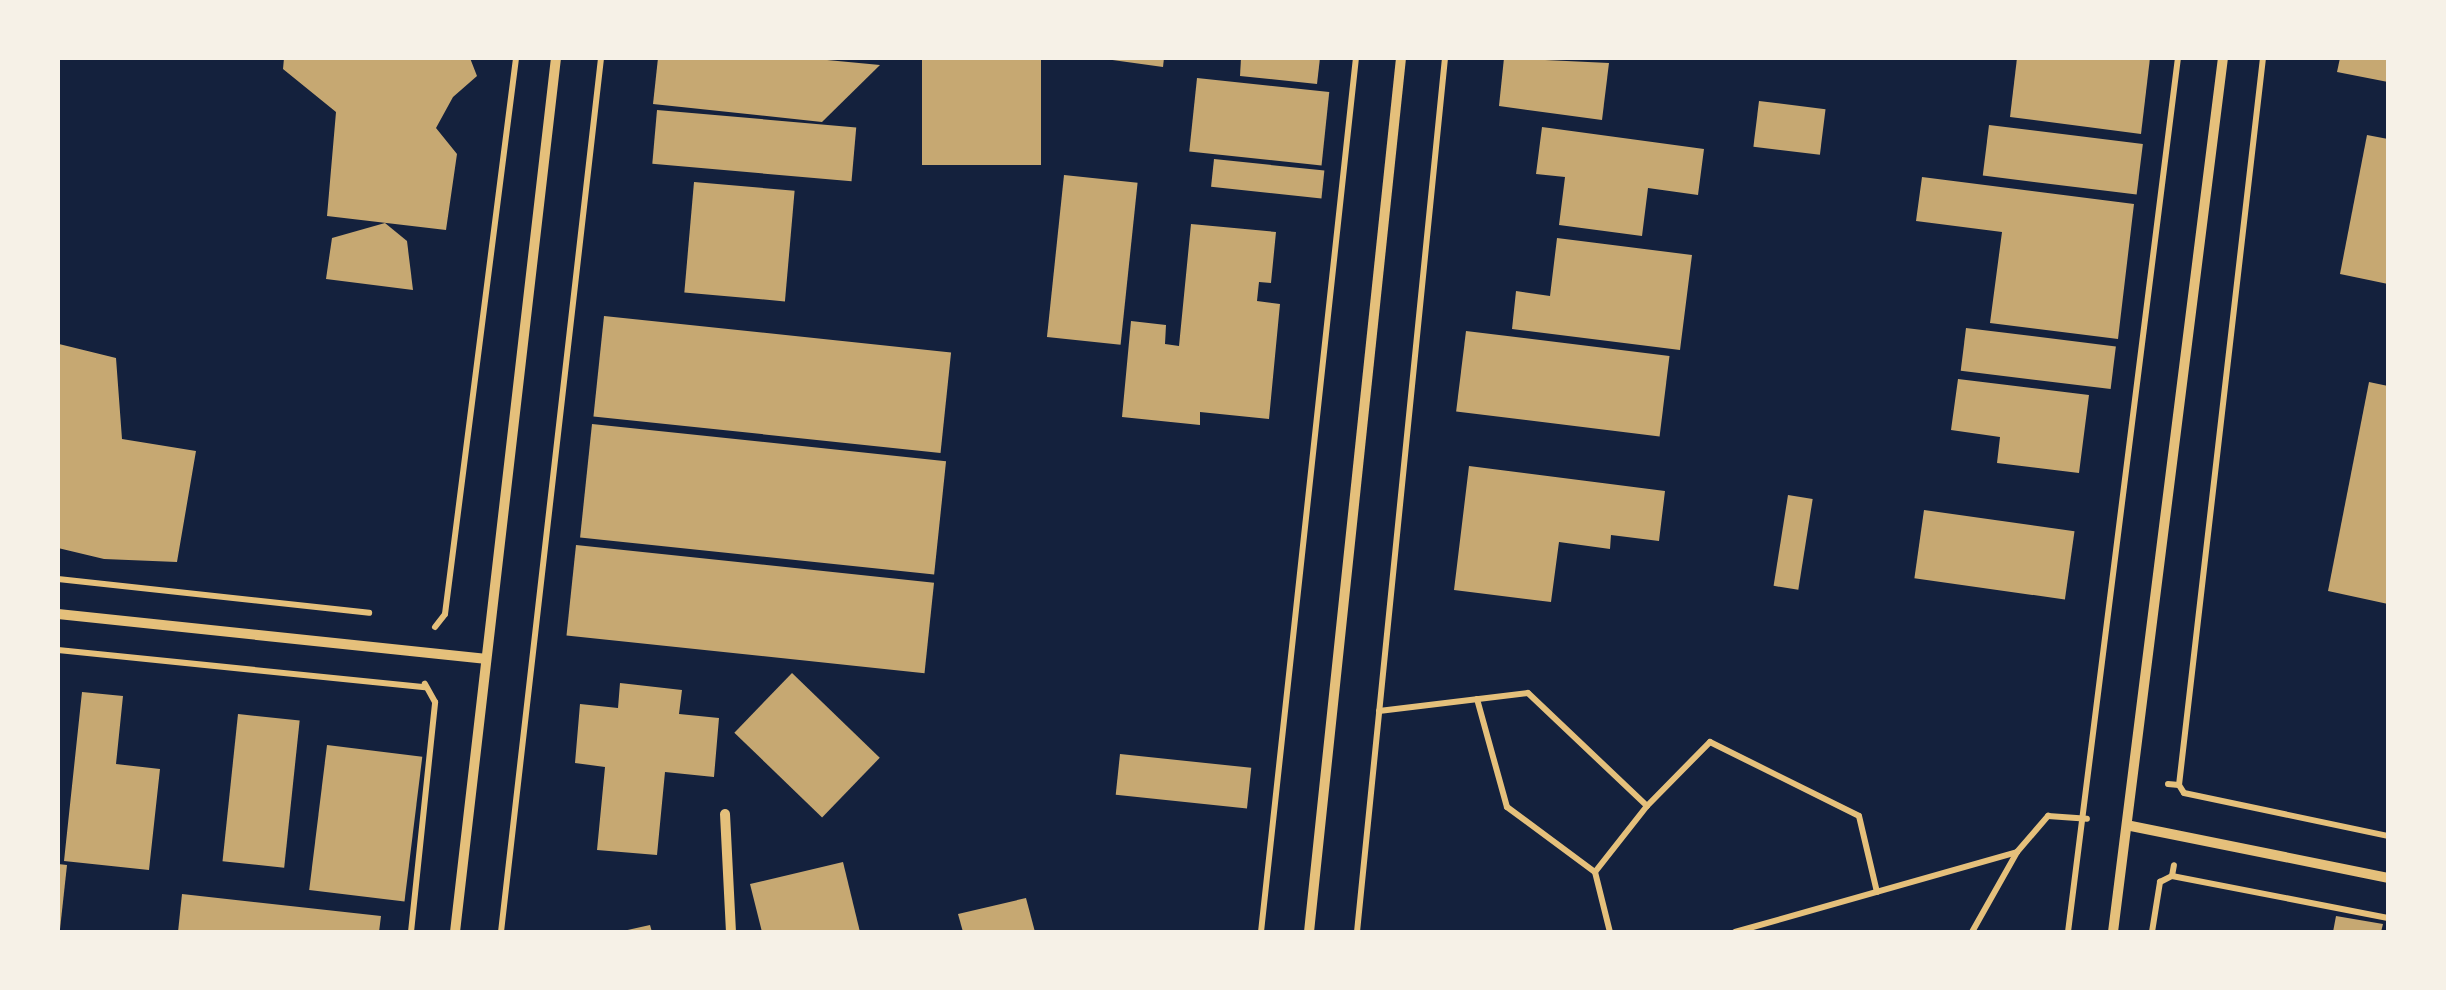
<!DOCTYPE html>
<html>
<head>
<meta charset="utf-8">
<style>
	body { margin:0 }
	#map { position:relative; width:2446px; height:990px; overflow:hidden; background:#14213d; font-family:"DM Sans",sans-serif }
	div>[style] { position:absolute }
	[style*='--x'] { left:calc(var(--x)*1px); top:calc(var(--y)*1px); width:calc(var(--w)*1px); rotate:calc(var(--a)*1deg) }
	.building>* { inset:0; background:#c6a872; transform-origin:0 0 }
	.path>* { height:6px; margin:-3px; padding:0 3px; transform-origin:3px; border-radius:3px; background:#e5c07b }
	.minor>* { height:10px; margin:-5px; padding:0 5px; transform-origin:5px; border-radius:5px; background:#e5c07b }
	span { translate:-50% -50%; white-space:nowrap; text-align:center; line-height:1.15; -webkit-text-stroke:8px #f6f1e7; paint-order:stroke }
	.frame { position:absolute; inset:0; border:60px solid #f6f1e7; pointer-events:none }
</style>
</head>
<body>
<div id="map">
	<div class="building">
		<div style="clip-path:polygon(284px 58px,470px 58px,477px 76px,453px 97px,436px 128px,457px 154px,446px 230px,327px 216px,336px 112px,283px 69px)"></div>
		<div style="clip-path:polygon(658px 58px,806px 58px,880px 65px,822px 122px,653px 104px)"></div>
		<div style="left:922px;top:58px;width:119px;height:107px"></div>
		<div style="clip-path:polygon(1098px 58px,1164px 58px,1163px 67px)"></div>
		<div style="clip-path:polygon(1241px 58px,1320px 58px,1317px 84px,1240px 76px)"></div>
		<div style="clip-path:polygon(1504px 58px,1609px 63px,1602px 120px,1499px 106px)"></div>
		<div style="clip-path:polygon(2017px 58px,2150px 58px,2141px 134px,2010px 117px)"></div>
		<div style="clip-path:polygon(2340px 58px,2388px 58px,2388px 82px,2337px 72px)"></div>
		<div style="left:1197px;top:78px;width:133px;height:74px;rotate:6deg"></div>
		<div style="left:1759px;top:101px;width:67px;height:46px;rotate:7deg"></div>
		<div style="left:657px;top:110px;width:200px;height:54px;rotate:5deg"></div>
		<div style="left:1989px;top:125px;width:155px;height:51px;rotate:7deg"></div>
		<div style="clip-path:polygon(1542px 127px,1704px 149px,1698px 195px,1648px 188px,1642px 236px,1559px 225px,1565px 177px,1536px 174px)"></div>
		<div style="clip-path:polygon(2367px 135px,2388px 139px,2388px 284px,2340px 274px)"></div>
		<div style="left:1214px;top:159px;width:111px;height:28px;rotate:6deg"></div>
		<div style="left:1064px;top:175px;width:74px;height:163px;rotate:6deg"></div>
		<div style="clip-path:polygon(1922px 177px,2134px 204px,2118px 339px,1990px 323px,2002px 232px,1916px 221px)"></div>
		<div style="left:694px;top:182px;width:101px;height:111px;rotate:5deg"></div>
		<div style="clip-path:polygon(385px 223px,407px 241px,413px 290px,326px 279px,332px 238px)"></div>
		<div style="clip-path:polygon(1191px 224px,1276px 232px,1271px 283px,1259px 282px,1257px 301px,1280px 304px,1269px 419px,1200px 412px,1200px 425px,1122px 417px,1131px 321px,1166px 325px,1165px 344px,1179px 346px)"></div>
		<div style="clip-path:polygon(1557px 238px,1692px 255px,1680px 350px,1512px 329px,1516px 291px,1550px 296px)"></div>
		<div style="left:604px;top:316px;width:349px;height:101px;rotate:6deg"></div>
		<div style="left:1966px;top:328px;width:151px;height:43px;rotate:7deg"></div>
		<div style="left:1466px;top:331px;width:205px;height:81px;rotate:7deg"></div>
		<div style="clip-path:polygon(59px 344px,116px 358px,122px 439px,196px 451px,177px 562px,104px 559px,58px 548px)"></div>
		<div style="clip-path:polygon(1958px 379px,2089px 395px,2079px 473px,1997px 463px,2000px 437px,1951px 430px)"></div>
		<div style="clip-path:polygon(2369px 382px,2388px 386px,2388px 604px,2328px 591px)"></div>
		<div style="left:592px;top:424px;width:356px;height:114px;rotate:6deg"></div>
		<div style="clip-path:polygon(1469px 466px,1665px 491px,1659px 541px,1611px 535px,1610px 549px,1559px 542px,1551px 602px,1454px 590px)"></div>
		<div style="left:1788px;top:495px;width:25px;height:92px;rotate:9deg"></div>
		<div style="left:1924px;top:510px;width:152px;height:69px;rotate:8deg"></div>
		<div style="left:576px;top:545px;width:360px;height:91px;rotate:6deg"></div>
		<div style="left:792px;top:673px;width:122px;height:83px;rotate:44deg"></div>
		<div style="clip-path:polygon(620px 683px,682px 690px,679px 714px,719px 718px,714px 777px,665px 772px,657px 855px,597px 850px,605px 767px,575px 763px,580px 704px,618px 708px)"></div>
		<div style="clip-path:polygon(82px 692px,123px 696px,116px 764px,160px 769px,149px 870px,64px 861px)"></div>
		<div style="left:238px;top:714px;width:62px;height:148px;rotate:6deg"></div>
		<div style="left:327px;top:745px;width:96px;height:146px;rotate:7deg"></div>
		<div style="left:1120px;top:754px;width:132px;height:41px;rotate:6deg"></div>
		<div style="clip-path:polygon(843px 862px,860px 932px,762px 932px,750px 884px)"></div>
		<div style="clip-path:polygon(58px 864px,67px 865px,60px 929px,58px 929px)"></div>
		<div style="clip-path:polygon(182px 894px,381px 916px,379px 932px,178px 932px)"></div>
		<div style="clip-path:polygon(1026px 898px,1035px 932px,963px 932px,958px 914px)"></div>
		<div style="clip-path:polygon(2336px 916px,2383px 924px,2381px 932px,2333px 932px)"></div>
		<div style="clip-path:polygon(650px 925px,652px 932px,624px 932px,623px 931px)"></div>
	</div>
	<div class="path">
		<div style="--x:58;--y:579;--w:313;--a:6.2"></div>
		<div style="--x:435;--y:627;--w:16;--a:-52"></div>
		<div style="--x:445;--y:614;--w:561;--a:-82.72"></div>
		<div style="--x:58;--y:650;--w:369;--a:5.8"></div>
		<div style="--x:1477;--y:699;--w:112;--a:74.5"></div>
		<div style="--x:1507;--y:807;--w:109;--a:36.5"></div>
		<div style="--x:1595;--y:872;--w:62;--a:76"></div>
		<div style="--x:1379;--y:711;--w:150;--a:-6.9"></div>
		<div style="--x:1528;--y:693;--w:164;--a:43.5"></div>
		<div style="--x:1647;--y:806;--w:90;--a:-45.5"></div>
		<div style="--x:1710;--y:742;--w:166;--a:26.4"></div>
		<div style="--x:1859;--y:816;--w:78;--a:76.7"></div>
		<div style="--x:2168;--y:784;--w:11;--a:5"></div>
		<div style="--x:2179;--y:785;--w:732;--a:-83.41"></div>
		<div style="--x:2179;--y:785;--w:9;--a:58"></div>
		<div style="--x:2184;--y:793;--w:208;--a:11.9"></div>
		<div style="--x:1595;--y:872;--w:84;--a:-51.8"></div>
		<div style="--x:2172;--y:876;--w:220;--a:11"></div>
		<div style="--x:411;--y:932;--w:231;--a:-84"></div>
		<div style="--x:435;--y:702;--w:21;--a:-119"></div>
		<div style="--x:501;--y:932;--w:880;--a:-83.47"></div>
		<div style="--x:1261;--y:932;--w:879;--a:-83.8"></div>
		<div style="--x:1357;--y:932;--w:878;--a:-84.25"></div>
		<div style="--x:1735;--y:932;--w:293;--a:-15.8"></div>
		<div style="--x:1972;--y:932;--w:92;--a:-60.6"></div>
		<div style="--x:2017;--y:852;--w:48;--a:-49.3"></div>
		<div style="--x:2048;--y:816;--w:39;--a:4"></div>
		<div style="--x:2068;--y:932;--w:881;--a:-82.83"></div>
		<div style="--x:2152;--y:932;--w:51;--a:-80.9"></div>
		<div style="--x:2160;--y:882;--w:13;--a:-27"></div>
		<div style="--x:2172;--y:876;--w:11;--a:-80"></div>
	</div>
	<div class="minor">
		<div style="--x:58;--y:614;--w:429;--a:6"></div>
		<div style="--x:725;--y:814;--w:118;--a:87.1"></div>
		<div style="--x:2131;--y:826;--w:262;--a:11.4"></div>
		<div style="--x:455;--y:932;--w:880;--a:-83.41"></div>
		<div style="--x:1309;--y:932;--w:879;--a:-83.99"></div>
		<div style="--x:2113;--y:932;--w:881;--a:-82.83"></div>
	</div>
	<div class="frame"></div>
</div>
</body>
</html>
